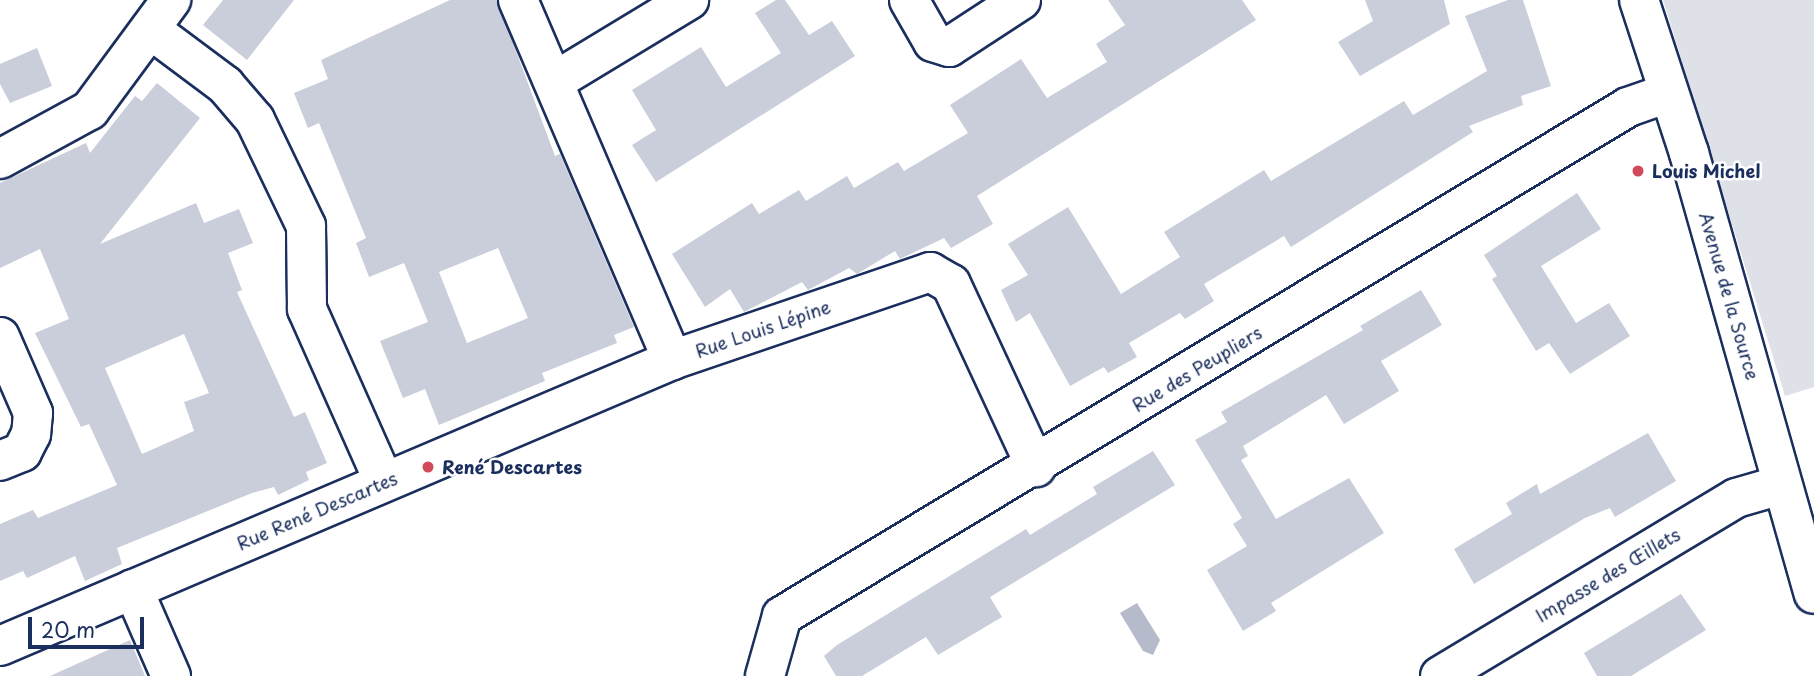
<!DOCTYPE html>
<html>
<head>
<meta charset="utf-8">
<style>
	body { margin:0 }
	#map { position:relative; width:1814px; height:676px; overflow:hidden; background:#fff; font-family:"Playpen Sans",sans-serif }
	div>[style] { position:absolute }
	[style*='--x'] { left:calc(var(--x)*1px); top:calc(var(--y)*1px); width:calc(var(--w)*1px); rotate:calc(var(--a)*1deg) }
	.green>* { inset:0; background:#dee1e7 }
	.water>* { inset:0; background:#b5bbca }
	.building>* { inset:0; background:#caceda }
	.roads { filter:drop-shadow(2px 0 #1b2f5e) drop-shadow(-2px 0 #1b2f5e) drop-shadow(0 2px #1b2f5e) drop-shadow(0 -2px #1b2f5e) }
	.minor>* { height:38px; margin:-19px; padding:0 19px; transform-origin:19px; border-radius:19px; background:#fff }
	.dots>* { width:19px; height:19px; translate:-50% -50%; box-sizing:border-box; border:4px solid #fff; border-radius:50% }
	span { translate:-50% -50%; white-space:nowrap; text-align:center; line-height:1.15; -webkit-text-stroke:5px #fff; paint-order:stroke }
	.poi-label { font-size:18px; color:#1b2f5e; font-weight:700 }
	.left { translate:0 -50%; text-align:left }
	.street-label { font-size:18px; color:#1b2f5e }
	.scale { position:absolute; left:28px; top:617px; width:116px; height:32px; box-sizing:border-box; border:4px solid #1b2f5e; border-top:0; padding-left:9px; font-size:21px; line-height:24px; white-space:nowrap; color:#1b2f5e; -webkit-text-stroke:5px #fff; paint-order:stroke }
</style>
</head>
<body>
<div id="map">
	<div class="green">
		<div style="clip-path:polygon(1663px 0,1814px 0,1814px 387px,1785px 396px)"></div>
	</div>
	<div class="water">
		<div style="clip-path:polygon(1137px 603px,1160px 640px,1153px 655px,1143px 651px,1120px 613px)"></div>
	</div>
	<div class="building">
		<div style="clip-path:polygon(223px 0,294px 0,247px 60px,203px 25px)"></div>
		<div style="clip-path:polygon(evenodd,450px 0,497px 0,555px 156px,560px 154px,634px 327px,614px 335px,617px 343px,542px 373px,545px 381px,439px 425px,425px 389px,403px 398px,380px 341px,428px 322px,404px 263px,369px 277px,356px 243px,366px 238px,319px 123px,308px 128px,294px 93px,328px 79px,321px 60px,450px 0,498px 248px,528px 318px,467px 343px,439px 272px,498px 248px)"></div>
		<div style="clip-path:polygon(776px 0,785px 0,809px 35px,832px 21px,855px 56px,656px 182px,632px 145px,656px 130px,632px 90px,701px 47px,726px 87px,781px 53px,755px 13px)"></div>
		<div style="clip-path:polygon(1108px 0,1242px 0,1256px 20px,977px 196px,993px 224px,951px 248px,944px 238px,900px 259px,895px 251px,857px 274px,849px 268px,808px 290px,802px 282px,744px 312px,730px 289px,705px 307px,672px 254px,752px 203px,759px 214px,799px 190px,806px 201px,847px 176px,854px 188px,898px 162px,904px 171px,968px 133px,950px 105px,1021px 59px,1047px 98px,1107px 62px,1096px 44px,1125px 25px)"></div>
		<div style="clip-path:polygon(1365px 0,1444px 0,1450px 24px,1360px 76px,1338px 42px,1373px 21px)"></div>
		<div style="clip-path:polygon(1508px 0,1523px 0,1551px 86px,1521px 96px,1523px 105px,1469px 126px,1473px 132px,1291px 247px,1284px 236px,1204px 284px,1214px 301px,1185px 319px,1180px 313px,1129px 343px,1137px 357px,1108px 373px,1104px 367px,1070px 386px,1030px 313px,1016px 322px,1001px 290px,1028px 275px,1008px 244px,1068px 207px,1121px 294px,1180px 257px,1164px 232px,1264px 170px,1271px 181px,1404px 101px,1413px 115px,1487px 71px,1465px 16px)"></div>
		<div style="clip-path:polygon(37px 48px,52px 86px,10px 103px,0 84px,0 64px)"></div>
		<div style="clip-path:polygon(evenodd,157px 83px,200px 118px,100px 244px,196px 203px,204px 223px,239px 209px,253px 243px,228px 253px,242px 290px,237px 292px,294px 417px,305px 412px,327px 463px,306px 472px,309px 480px,278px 495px,274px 487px,252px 493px,117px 548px,122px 564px,85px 581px,75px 556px,27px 578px,23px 571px,0 581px,0 524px,33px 510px,38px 518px,117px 485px,89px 424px,81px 427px,35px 333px,69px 319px,40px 249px,0 268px,0 183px,86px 143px,90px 153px,135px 96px,142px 101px,157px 83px,184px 334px,209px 393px,184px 402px,194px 431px,142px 454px,105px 368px,184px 334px)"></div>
		<div style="clip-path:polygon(1577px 193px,1601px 229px,1541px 266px,1576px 323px,1609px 303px,1630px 336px,1570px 374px,1549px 343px,1536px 351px,1492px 279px,1497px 276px,1484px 255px)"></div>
		<div style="clip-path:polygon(1421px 290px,1442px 325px,1381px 361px,1399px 391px,1344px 424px,1326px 395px,1243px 446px,1248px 456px,1241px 460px,1276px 519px,1349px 478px,1384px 533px,1271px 603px,1276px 611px,1243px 631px,1207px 570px,1247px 546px,1233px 524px,1242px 518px,1195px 440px,1227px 422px,1221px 412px,1363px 330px,1360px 326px)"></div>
		<div style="clip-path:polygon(1648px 433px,1676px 481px,1615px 517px,1610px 508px,1585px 518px,1474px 584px,1454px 549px,1512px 514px,1506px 503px,1537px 484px,1540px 494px)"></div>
		<div style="clip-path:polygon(1153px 451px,1175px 485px,990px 597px,1002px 617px,938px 655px,926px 637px,862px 676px,836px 676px,824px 656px,837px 645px,1026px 529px,1030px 535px,1097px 494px,1093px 487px)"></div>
		<div style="clip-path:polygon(1681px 594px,1706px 630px,1631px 676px,1597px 676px,1584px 653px)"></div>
		<div style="clip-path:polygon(130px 640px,145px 676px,50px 676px)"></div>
	</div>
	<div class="roads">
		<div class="minor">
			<div style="--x:518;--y:0;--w:392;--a:66.8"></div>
			<div style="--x:909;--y:0;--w:48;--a:60.3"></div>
			<div style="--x:933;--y:42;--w:17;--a:17"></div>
			<div style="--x:949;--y:47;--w:86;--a:-33.1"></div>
			<div style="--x:1639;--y:0;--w:161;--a:71.9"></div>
			<div style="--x:1689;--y:153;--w:458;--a:74.2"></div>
			<div style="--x:150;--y:29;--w:94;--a:36.7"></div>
			<div style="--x:225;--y:85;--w:46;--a:49.4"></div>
			<div style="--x:255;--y:120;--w:118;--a:64.3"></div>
			<div style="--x:306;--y:226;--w:83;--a:89.3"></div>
			<div style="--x:307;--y:309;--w:189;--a:66"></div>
			<div style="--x:555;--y:81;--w:157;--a:-31.2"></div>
			<div style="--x:0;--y:159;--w:102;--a:-28.6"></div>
			<div style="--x:90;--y:110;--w:137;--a:-53.6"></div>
			<div style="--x:0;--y:337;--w:83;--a:66.5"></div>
			<div style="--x:33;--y:413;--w:21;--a:95"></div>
			<div style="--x:31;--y:434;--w:20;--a:117"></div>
			<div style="--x:22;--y:452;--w:24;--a:158"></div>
			<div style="--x:133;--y:589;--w:95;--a:66.4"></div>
			<div style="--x:0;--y:646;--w:730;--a:-23.05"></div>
			<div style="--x:672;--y:360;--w:273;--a:-18.8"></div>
			<div style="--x:930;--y:272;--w:24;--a:30"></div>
			<div style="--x:951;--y:284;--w:202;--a:65.1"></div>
			<div style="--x:765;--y:676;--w:62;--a:-74.2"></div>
			<div style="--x:782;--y:616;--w:987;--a:-31.03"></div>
			<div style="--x:1628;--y:107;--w:42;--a:-19.3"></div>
			<div style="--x:1440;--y:676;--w:345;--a:-31"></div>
			<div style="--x:1736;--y:498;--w:47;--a:-16.1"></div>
		</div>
	</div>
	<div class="dots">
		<div style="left:1638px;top:171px;background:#d1495b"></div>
		<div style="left:428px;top:467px;background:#d1495b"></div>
	</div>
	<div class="poi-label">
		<span class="left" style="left:1652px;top:171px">Louis Michel</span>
		<span class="left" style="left:442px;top:467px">René Descartes</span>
	</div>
	<div class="street-label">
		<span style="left:1729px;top:296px;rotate:74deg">Avenue de la Source</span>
		<span style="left:763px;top:329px;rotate:-19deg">Rue Louis Lépine</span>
		<span style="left:1197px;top:369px;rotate:-31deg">Rue des Peupliers</span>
		<span style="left:317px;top:511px;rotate:-23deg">Rue René Descartes</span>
		<span style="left:1608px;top:575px;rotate:-31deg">Impasse des Œillets</span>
	</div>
	<div class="scale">20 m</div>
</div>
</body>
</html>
